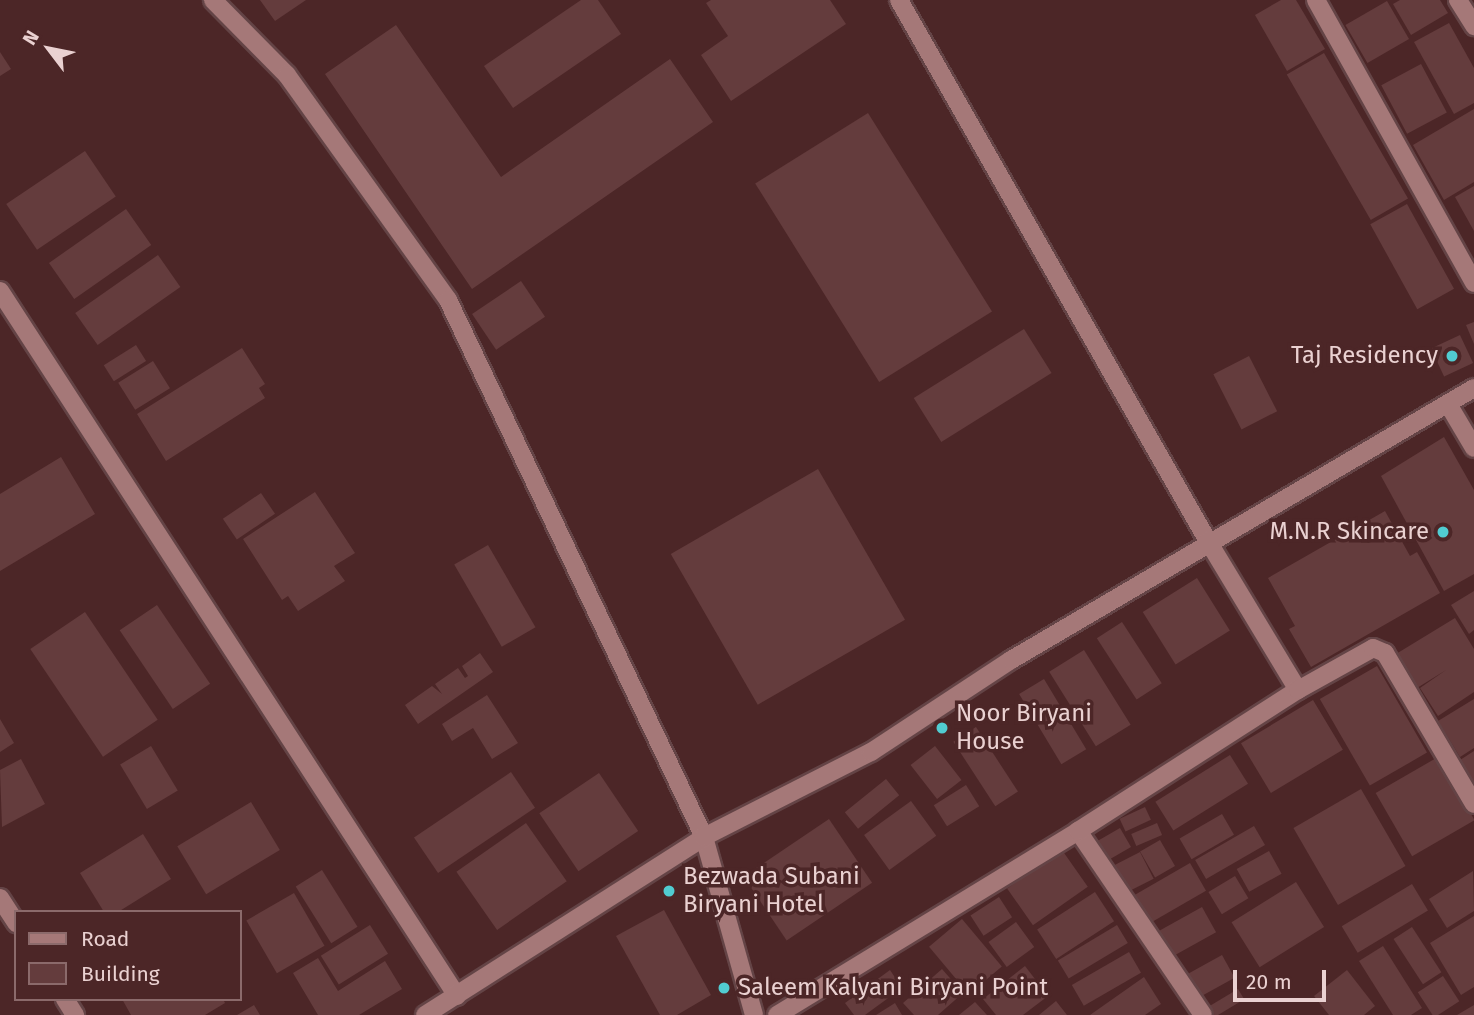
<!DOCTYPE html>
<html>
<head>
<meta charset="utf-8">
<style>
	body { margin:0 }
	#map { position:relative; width:1474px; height:1015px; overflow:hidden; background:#4c2627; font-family:"Fira Sans",sans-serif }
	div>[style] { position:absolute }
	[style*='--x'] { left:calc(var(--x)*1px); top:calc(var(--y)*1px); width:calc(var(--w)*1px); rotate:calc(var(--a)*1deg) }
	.building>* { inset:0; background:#643c3d; transform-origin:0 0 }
	.roads { filter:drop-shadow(2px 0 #644446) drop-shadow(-2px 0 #644446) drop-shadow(0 2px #644446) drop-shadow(0 -2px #644446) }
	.minor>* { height:18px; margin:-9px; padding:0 9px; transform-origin:9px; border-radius:9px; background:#a57878 }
	.dots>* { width:19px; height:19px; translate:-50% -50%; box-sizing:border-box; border:4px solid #4c2627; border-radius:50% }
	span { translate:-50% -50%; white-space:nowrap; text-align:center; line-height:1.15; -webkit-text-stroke:7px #4c2627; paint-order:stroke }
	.poi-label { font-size:24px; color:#ead1d1 }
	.right { translate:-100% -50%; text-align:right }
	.left { translate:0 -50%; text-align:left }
	.legend { position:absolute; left:14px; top:910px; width:228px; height:91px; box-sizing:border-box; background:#4c2627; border:2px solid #8b6a6b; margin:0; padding:9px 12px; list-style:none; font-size:21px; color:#ead1d1 }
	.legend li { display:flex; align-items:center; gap:14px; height:35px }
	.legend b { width:35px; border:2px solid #8b6a6b }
	.north { position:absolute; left:14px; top:14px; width:70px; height:70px; -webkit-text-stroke:5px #4c2627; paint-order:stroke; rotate:302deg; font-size:19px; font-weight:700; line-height:28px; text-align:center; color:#ead1d1 }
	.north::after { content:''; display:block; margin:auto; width:24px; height:32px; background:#ead1d1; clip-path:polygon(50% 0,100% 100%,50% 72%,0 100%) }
	.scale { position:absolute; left:1233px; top:970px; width:93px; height:32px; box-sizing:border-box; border:4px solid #ead1d1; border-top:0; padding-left:9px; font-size:21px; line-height:24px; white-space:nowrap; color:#ead1d1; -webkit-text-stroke:5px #4c2627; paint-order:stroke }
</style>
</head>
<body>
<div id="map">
	<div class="building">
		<div style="clip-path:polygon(260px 0,306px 0,275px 21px)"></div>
		<div style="clip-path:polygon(581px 0,598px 0,621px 34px,513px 108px,484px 66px)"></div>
		<div style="clip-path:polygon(711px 0,830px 0,846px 24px,731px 101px,701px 55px,728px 36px,706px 3px)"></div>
		<div style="clip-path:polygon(1281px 0,1296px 0,1325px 49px,1287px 71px,1255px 15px)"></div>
		<div style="clip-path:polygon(1400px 0,1440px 0,1448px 13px,1411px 35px,1393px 4px)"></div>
		<div style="left:1387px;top:1px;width:44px;height:48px;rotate:60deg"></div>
		<div style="clip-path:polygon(1449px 23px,1474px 68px,1474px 103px,1454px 114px,1414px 42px)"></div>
		<div style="clip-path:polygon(396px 25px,501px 177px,670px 59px,713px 122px,472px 289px,325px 74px)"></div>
		<div style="clip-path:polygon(0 52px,11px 69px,0 76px)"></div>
		<div style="left:1324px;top:53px;width:168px;height:43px;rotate:60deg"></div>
		<div style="left:1421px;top:64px;width:55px;height:45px;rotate:62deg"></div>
		<div style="clip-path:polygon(1474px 109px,1474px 182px,1444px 200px,1413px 145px)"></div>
		<div style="left:868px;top:113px;width:234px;height:133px;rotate:58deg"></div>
		<div style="left:85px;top:151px;width:55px;height:95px;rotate:56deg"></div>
		<div style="clip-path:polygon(1474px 186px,1474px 231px,1455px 197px)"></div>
		<div style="left:1407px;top:204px;width:97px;height:42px;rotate:61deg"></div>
		<div style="left:126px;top:209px;width:44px;height:94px;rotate:55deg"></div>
		<div style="left:158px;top:255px;width:39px;height:101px;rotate:55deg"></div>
		<div style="left:521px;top:281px;width:43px;height:59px;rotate:56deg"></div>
		<div style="clip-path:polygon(1474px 322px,1474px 344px,1466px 325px)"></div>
		<div style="left:1024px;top:329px;width:52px;height:130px;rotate:58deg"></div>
		<div style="left:1460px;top:335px;width:31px;height:32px;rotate:65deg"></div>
		<div style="left:136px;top:345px;width:19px;height:38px;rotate:58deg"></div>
		<div style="clip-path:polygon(242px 348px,265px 384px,259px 388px,265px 398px,166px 461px,137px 414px)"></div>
		<div style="left:1249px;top:356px;width:62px;height:40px;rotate:63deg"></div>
		<div style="left:153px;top:361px;width:32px;height:41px;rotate:58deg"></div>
		<div style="clip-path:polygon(1444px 437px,1474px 490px,1474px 574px,1444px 591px,1381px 476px)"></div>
		<div style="clip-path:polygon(61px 457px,95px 514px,0 571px,0 494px)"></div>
		<div style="left:818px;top:469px;width:174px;height:170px;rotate:60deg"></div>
		<div style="clip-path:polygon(315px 492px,355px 553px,334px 566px,345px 581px,298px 611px,288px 596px,282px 600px,243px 539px)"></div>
		<div style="left:261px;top:493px;width:25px;height:46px;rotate:56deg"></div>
		<div style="clip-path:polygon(1385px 511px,1410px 556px,1417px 552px,1440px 593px,1311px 667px,1289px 629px,1295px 626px,1268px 578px)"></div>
		<div style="left:488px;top:545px;width:95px;height:39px;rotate:60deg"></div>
		<div style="left:1197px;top:578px;width:62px;height:64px;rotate:58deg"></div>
		<div style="clip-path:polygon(1474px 591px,1474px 630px,1469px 634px,1451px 605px)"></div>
		<div style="left:157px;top:605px;width:95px;height:45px;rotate:56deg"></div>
		<div style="left:85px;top:612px;width:130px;height:66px;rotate:56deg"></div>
		<div style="clip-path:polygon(1455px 618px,1474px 649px,1474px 692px,1438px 716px,1420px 688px,1446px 670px,1417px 688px,1396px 654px)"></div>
		<div style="left:1122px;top:622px;width:73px;height:30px;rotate:57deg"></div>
		<div style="left:1084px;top:650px;width:88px;height:41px;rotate:58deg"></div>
		<div style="clip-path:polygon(480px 653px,493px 672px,418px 724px,405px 705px,432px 686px,442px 694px,435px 684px,458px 668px,465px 678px,468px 676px,462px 666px)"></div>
		<div style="left:1377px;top:666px;width:100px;height:66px;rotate:60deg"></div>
		<div style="left:1044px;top:679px;width:82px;height:29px;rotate:59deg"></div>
		<div style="clip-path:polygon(487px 695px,518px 743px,492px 759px,473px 728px,452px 741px,442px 724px)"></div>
		<div style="clip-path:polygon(1474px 699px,1474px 748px,1460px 757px,1438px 721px)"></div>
		<div style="left:1313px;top:700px;width:58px;height:84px;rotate:59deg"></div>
		<div style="clip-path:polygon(0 719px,14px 743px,0 752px)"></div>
		<div style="left:976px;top:727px;width:77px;height:27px;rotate:57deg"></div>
		<div style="left:151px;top:746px;width:52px;height:36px;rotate:59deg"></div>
		<div style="left:935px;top:746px;width:43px;height:31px;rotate:52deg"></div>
		<div style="clip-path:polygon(1474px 751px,1474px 783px,1460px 760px)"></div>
		<div style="left:1230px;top:755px;width:34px;height:88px;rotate:58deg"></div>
		<div style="left:1438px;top:757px;width:73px;height:72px;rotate:60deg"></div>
		<div style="clip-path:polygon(21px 759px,45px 804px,2px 827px,0 770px)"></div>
		<div style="left:511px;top:772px;width:43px;height:117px;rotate:56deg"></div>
		<div style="left:599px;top:773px;width:70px;height:72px;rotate:56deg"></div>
		<div style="left:886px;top:779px;width:21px;height:53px;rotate:51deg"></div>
		<div style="left:966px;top:785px;width:25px;height:38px;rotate:58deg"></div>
		<div style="left:1361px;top:789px;width:89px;height:78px;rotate:60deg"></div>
		<div style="left:911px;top:801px;width:43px;height:58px;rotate:54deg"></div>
		<div style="left:251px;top:802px;width:56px;height:86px;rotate:59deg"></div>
		<div style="left:1145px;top:807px;width:14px;height:28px;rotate:65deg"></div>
		<div style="left:1222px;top:814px;width:24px;height:49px;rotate:60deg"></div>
		<div style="left:829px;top:819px;width:77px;height:103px;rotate:56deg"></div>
		<div style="left:526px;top:823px;width:71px;height:85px;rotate:55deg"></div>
		<div style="left:1157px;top:823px;width:13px;height:28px;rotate:67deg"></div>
		<div style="left:1254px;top:826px;width:22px;height:68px;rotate:60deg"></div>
		<div style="left:1120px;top:828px;width:22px;height:27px;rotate:60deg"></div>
		<div style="clip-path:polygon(143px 834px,171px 879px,118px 912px,104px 912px,80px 873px)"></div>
		<div style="left:1160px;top:840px;width:30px;height:23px;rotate:60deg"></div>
		<div style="left:1062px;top:850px;width:45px;height:67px;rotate:55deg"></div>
		<div style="left:1269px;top:851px;width:26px;height:37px;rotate:61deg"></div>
		<div style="left:1140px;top:852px;width:30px;height:35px;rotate:63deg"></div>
		<div style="left:1190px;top:863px;width:32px;height:67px;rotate:60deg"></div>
		<div style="left:322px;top:870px;width:67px;height:31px;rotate:58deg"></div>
		<div style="clip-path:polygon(1473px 871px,1474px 911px,1447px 928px,1429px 899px)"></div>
		<div style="left:1235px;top:876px;width:26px;height:31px;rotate:59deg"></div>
		<div style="left:1296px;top:882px;width:53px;height:76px;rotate:58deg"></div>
		<div style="left:1412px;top:884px;width:31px;height:82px;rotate:59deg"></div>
		<div style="left:1095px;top:892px;width:35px;height:69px;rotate:57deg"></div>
		<div style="left:294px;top:893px;width:61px;height:55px;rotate:60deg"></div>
		<div style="left:999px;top:897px;width:24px;height:34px;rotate:57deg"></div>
		<div style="left:1202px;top:907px;width:29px;height:55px;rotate:61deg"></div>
		<div style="clip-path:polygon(664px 910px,711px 995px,677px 1015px,660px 1015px,616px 936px)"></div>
		<div style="clip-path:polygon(1474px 916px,1474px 987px,1461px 995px,1430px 943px)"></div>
		<div style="left:962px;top:919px;width:62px;height:43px;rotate:50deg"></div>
		<div style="left:1016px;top:922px;width:31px;height:34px;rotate:54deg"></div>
		<div style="left:370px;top:925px;width:34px;height:58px;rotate:58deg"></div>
		<div style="left:1117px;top:925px;width:21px;height:69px;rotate:59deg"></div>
		<div style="left:1412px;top:927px;width:54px;height:22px;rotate:57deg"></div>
		<div style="clip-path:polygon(1383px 946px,1422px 1008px,1411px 1015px,1393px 1015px,1359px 961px)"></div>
		<div style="left:1129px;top:952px;width:24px;height:66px;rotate:60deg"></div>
		<div style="left:1222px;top:955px;width:26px;height:45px;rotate:61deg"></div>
		<div style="clip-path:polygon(318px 958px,338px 991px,385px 961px,402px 989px,359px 1015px,318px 1015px,293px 973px)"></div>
		<div style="clip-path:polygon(1025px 966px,1048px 996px,1023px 1015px,996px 1015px,983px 999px)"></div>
		<div style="clip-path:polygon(942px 969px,963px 993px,938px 1015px,914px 1015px,903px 1003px)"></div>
		<div style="clip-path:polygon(890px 970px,902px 988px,865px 1015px,854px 1015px,845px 1003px)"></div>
		<div style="clip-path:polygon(1347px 970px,1375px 1006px,1364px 1015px,1329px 1015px,1314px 996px)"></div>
		<div style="left:1443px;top:976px;width:30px;height:30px;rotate:57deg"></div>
		<div style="clip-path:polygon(1144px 977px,1161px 1004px,1145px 1015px,1090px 1015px)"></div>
		<div style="left:1238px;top:989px;width:12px;height:34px;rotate:59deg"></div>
		<div style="clip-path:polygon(122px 999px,223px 999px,225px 1003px,205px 1015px,131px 1015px)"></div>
		<div style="clip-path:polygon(1056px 1001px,1067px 1015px,1039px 1015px)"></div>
		<div style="clip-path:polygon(975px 1002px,987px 1015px,959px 1015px)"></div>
		<div style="clip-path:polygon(895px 1003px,902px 1015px,876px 1015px)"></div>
		<div style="clip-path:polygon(254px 1005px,260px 1015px,237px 1015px)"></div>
		<div style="clip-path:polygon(1474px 1005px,1474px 1015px,1457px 1015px)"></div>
	</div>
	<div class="roads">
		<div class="minor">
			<div style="--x:213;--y:0;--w:105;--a:45.4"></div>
			<div style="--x:287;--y:75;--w:277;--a:54.4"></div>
			<div style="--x:448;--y:300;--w:595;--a:64.51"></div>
			<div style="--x:704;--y:837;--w:185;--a:74.3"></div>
			<div style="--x:899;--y:0;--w:623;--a:60.27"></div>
			<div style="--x:1208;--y:541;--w:174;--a:58.9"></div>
			<div style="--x:1316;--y:0;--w:324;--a:60.8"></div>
			<div style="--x:1458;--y:0;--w:31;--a:58"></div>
			<div style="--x:0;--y:291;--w:840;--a:57.05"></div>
			<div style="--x:1448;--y:404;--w:51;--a:59.4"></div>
			<div style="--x:1078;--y:831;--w:222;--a:55.8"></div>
			<div style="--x:0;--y:898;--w:30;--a:57"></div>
			<div style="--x:65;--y:999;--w:19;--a:58"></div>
			<div style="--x:425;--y:1015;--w:331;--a:-32.5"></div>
			<div style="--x:704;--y:837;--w:187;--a:-27"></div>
			<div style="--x:871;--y:752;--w:168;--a:-33.3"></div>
			<div style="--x:1011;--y:660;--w:537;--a:-30.43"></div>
			<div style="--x:777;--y:1015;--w:353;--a:-31.4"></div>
			<div style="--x:1078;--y:831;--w:261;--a:-32.7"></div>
			<div style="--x:1298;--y:690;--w:86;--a:-29.2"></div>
			<div style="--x:1373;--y:648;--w:13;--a:23"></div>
			<div style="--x:1385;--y:653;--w:175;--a:59.5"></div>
		</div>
	</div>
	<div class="dots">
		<div style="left:1452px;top:356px;background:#51ccd1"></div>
		<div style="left:1443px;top:532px;background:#51ccd1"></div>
		<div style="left:942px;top:728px;background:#51ccd1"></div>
		<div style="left:669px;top:891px;background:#51ccd1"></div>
		<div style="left:724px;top:988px;background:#51ccd1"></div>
	</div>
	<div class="poi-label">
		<span class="right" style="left:1438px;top:356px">Taj Residency</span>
		<span class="right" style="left:1429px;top:532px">M.N.R Skincare</span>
		<span class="left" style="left:956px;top:728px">Noor Biryani<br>House</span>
		<span class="left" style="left:683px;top:891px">Bezwada Subani<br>Biryani Hotel</span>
		<span class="left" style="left:738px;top:988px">Saleem Kalyani Biryani Point</span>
	</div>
	<ul class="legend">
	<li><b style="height:9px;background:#a57878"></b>Road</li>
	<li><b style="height:19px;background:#643c3d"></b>Building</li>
	</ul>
	<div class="north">N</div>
	<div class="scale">20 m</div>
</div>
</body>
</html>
